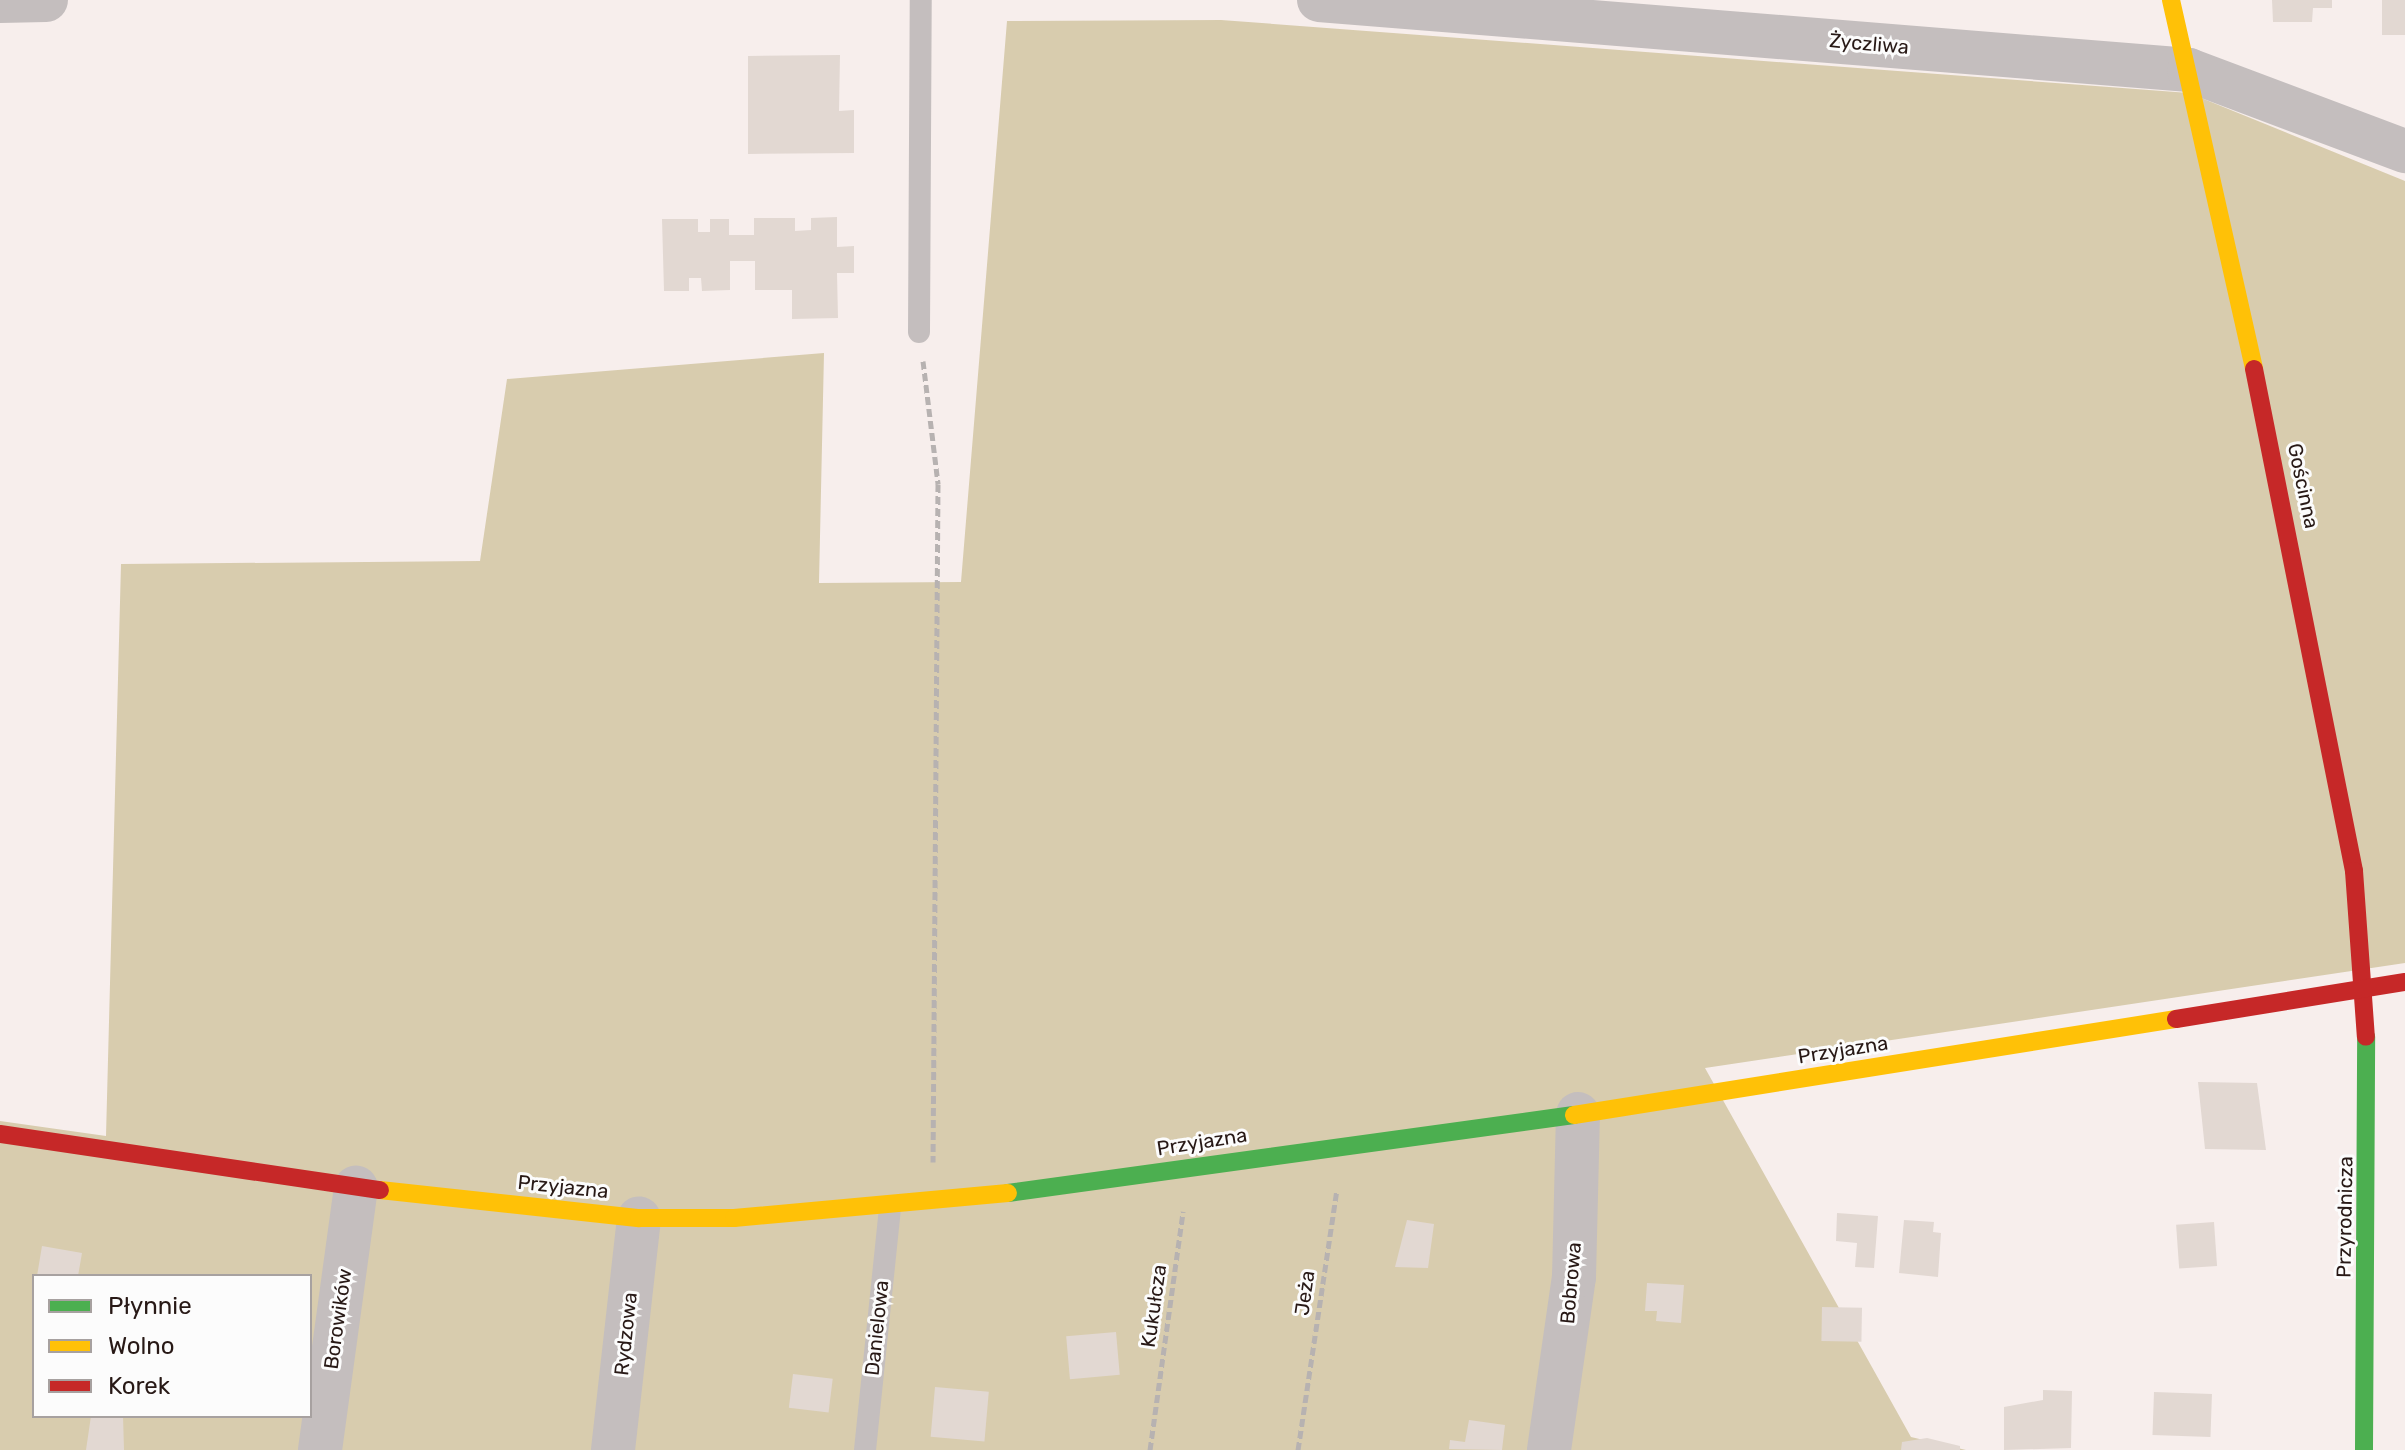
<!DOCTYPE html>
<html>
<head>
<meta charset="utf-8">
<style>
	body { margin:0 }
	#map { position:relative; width:2405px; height:1450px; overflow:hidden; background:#f7eeec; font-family:Rubik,sans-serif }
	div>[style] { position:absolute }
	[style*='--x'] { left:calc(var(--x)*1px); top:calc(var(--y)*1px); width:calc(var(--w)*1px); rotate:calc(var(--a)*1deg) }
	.forest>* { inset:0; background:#d8ccae }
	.building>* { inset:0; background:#e2d8d2; transform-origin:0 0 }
	.path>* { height:5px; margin-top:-2.5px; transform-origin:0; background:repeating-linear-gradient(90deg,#b7b2b1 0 8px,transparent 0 12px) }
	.lane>* { height:22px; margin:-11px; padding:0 11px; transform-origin:11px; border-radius:11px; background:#c4bebe }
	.street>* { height:44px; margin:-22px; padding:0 22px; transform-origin:22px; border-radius:22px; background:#c4bebe }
	.fast>* { height:18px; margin:-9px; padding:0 9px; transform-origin:9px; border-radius:9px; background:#4caf50 }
	.slow>* { height:18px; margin:-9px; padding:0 9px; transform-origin:9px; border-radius:9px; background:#ffc107 }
	.jam>* { height:18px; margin:-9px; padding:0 9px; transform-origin:9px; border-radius:9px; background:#c62828 }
	span { translate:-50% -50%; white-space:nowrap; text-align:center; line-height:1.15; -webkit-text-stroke:6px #fcfcfc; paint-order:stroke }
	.street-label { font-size:20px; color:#281916 }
	.legend { position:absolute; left:32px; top:1274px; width:280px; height:144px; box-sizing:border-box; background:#fcfcfc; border:2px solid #a7a1a0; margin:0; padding:10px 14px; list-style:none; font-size:24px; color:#281916 }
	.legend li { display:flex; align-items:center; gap:16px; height:40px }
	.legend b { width:40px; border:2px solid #a7a1a0 }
</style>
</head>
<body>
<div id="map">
	<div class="forest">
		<div style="clip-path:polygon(evenodd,1221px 20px,2189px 93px,2405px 181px,2405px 963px,1705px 1068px,1911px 1437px,1966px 1450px,0 1450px,0 1121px,106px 1136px,121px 564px,480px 561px,507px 379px,824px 353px,819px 583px,961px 582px,1007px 21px,1221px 20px,34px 1276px,310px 1276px,310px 1416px,34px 1416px,34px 1276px)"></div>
	</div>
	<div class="building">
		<div style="clip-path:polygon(2272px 0,2332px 0,2332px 8px,2313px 8px,2312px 22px,2273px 22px)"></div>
		<div style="left:2382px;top:0;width:23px;height:35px"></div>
		<div style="clip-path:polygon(840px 55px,839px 111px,854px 110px,854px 153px,748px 154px,748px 56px)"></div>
		<div style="clip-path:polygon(837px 217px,837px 247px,854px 246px,854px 273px,837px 273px,838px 318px,792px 319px,792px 290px,755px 290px,755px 261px,730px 261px,730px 290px,702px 291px,701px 278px,689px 278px,689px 291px,664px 291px,662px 219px,698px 219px,698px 232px,710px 232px,710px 219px,729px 219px,729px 235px,754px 235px,754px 218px,795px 218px,795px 231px,811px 230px,811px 218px)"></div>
		<div style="clip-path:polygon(2198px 1082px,2257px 1083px,2266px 1150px,2205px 1149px)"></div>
		<div style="clip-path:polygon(1837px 1213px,1878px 1216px,1874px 1268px,1855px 1267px,1857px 1243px,1836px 1241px)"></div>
		<div style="clip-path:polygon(1407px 1220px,1434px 1224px,1428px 1268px,1395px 1267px)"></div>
		<div style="clip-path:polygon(1904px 1220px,1934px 1222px,1933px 1232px,1941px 1233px,1938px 1277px,1899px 1273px)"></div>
		<div style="left:2214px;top:1222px;width:44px;height:38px;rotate:86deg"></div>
		<div style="clip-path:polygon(42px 1246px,82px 1253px,78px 1276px,37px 1276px)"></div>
		<div style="clip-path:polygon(1647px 1283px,1684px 1285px,1681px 1323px,1656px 1321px,1657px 1311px,1645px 1311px)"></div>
		<div style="left:1822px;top:1307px;width:40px;height:34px;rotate:1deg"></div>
		<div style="left:1116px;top:1332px;width:43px;height:50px;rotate:85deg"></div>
		<div style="left:793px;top:1374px;width:40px;height:34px;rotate:7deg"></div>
		<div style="left:935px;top:1387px;width:54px;height:50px;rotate:5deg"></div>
		<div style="clip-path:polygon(2043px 1390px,2072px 1391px,2071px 1448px,2004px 1450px,2004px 1407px,2043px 1400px)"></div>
		<div style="left:2154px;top:1392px;width:58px;height:43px;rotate:2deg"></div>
		<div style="clip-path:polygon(91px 1416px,123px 1416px,124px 1450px,86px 1450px)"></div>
		<div style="clip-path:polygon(1469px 1420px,1505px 1425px,1502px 1450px,1449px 1449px,1450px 1440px,1465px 1442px)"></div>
		<div style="clip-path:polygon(1927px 1438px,1960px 1446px,1960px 1450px,1901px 1450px,1902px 1442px)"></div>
	</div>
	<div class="path">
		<div style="--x:923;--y:361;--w:124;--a:83"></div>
		<div style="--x:938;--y:484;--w:678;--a:90.42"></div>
		<div style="--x:1150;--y:1450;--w:241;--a:-82.1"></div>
		<div style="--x:1298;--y:1450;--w:263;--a:-81.5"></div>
	</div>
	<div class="lane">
		<div style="--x:919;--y:332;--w:332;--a:-89.7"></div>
		<div style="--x:865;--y:1450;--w:244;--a:-84.1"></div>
	</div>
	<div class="street">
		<div style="--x:1319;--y:0;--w:873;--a:4.6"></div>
		<div style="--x:2189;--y:70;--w:231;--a:20.6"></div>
		<div style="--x:0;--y:1;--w:46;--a:-1.2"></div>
		<div style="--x:320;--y:1450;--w:265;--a:-82.2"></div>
		<div style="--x:613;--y:1450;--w:233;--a:-83.6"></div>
		<div style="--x:1549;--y:1450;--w:175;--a:-81.8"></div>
		<div style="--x:1574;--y:1277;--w:163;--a:-88.6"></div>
	</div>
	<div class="fast">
		<div style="--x:1008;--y:1193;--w:571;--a:-7.85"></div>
		<div style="--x:2364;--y:1450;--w:413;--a:-89.7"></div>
	</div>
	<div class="slow">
		<div style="--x:2171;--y:0;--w:378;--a:77.3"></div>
		<div style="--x:1574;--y:1115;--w:610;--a:-9.06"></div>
		<div style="--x:380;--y:1190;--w:261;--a:6.2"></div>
		<div style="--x:639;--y:1218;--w:95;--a:0"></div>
		<div style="--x:734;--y:1218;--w:275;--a:-5.2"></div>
	</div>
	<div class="jam">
		<div style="--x:2254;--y:369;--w:512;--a:78.73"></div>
		<div style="--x:2354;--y:871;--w:166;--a:85.9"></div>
		<div style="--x:2176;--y:1019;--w:232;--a:-9.2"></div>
		<div style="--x:0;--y:1134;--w:384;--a:8.4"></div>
	</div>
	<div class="street-label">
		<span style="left:1869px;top:44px;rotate:5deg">Życzliwa</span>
		<span style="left:2303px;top:486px;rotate:78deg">Gościnna</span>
		<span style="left:1843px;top:1050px;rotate:-9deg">Przyjazna</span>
		<span style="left:1202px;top:1142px;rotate:-9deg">Przyjazna</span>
		<span style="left:563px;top:1187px;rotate:6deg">Przyjazna</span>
		<span style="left:2345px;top:1217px;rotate:-89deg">Przyrodnicza</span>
		<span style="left:1571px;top:1283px;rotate:-85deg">Bobrowa</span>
		<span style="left:1305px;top:1293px;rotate:-82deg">Jeża</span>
		<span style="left:1154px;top:1306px;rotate:-82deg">Kukułcza</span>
		<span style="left:338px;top:1319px;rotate:-82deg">Borowików</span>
		<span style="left:877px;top:1328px;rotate:-84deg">Danielowa</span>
		<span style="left:626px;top:1334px;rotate:-84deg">Rydzowa</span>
	</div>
	<ul class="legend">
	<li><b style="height:10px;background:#4caf50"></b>Płynnie</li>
	<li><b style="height:10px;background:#ffc107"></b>Wolno</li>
	<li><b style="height:10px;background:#c62828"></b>Korek</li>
	</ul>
</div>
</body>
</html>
